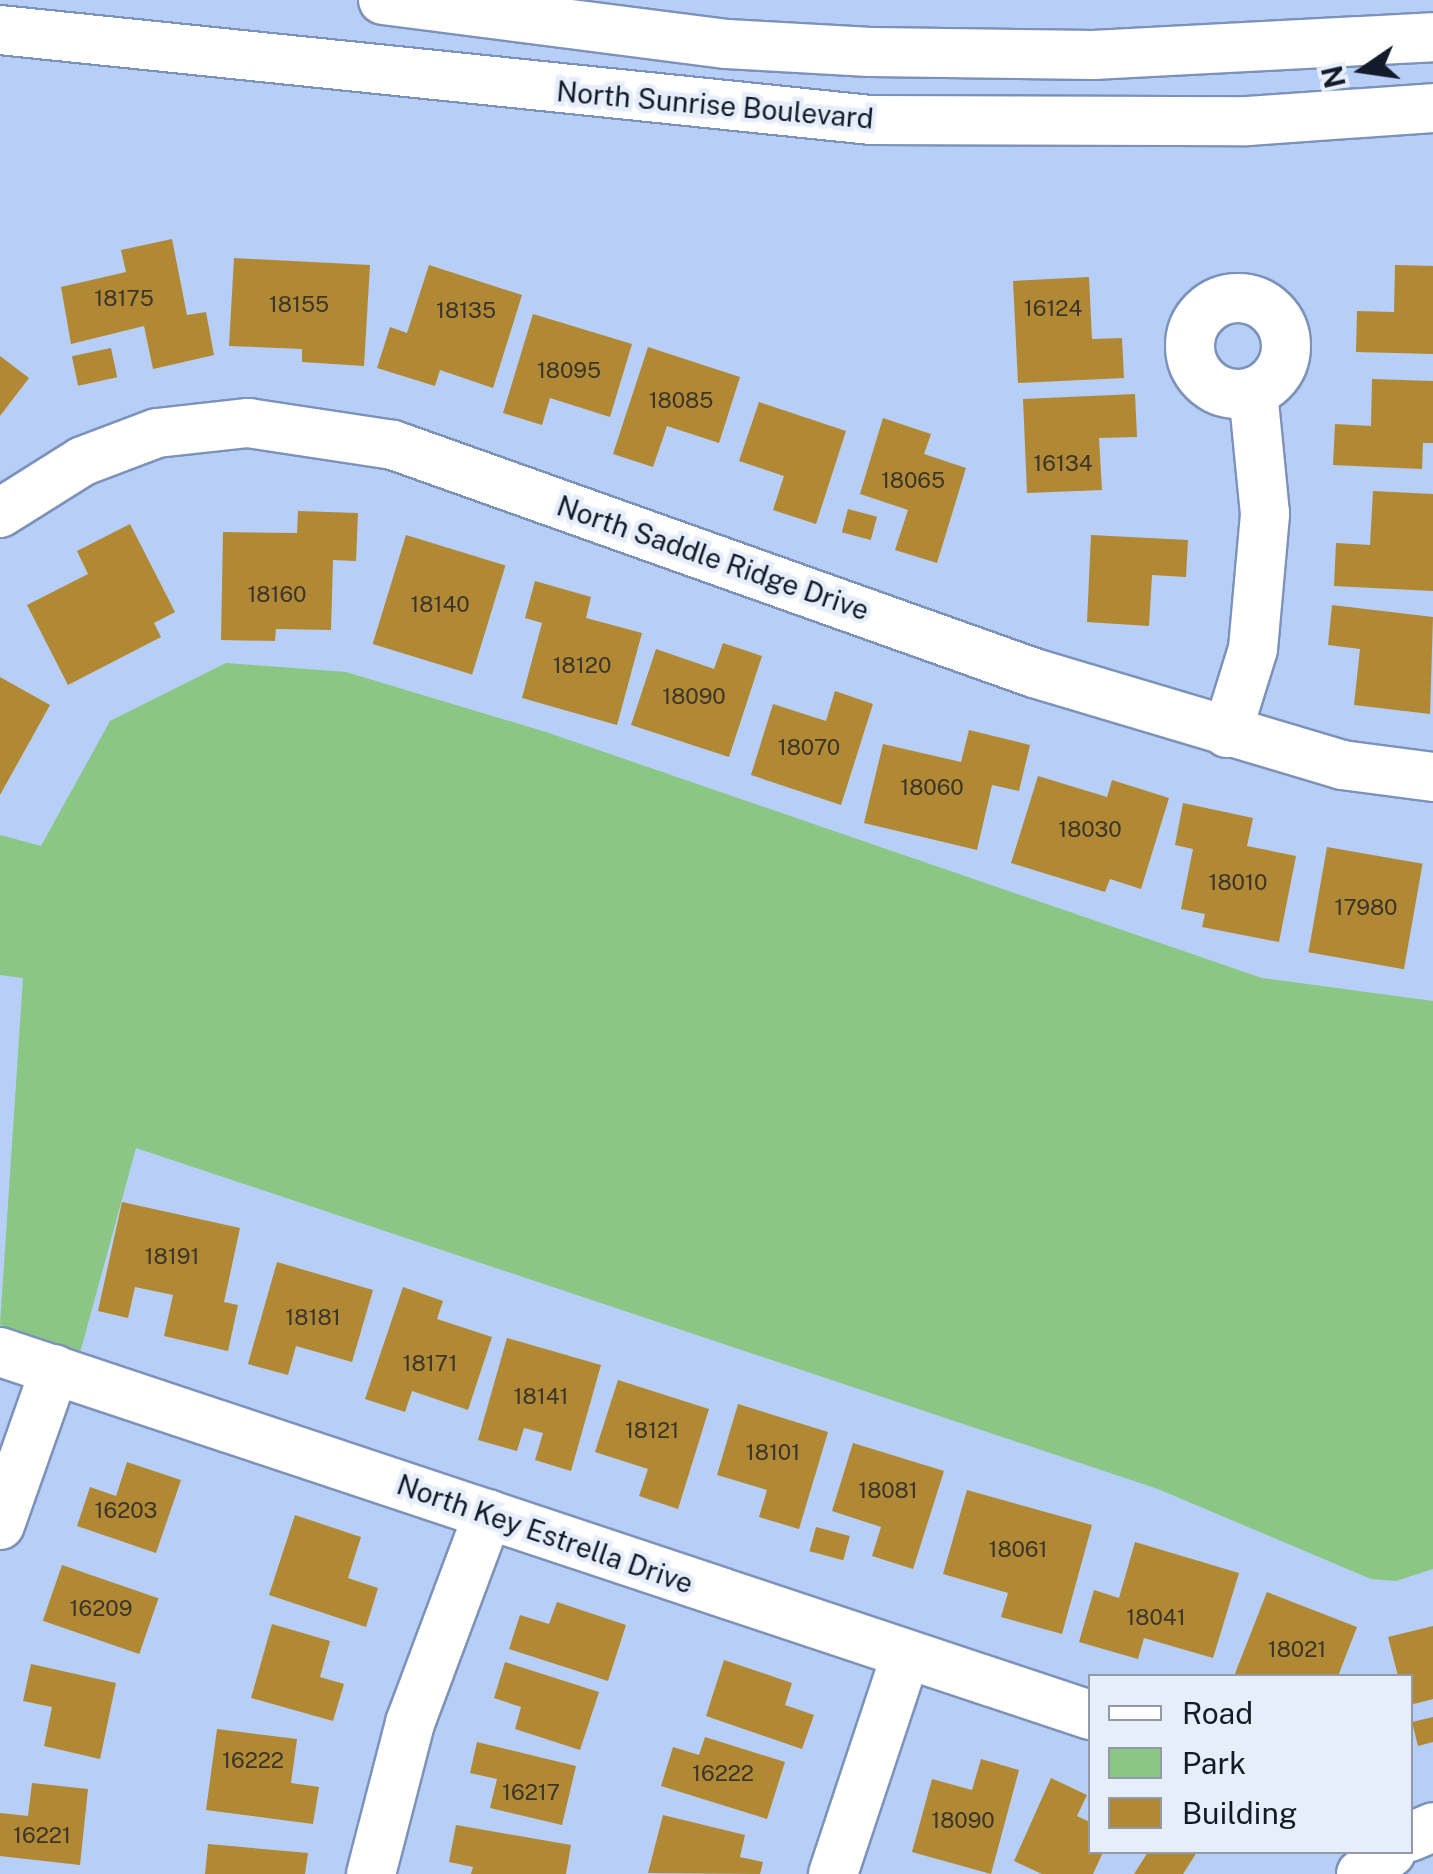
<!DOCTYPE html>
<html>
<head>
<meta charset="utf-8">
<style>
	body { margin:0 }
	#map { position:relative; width:1433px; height:1874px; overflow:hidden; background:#b7cef7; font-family:"Public Sans",sans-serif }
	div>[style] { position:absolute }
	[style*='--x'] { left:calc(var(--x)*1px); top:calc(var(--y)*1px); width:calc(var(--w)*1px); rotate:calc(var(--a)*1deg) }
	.green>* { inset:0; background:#8ac785 }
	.building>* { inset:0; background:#b18833; transform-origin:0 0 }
	.roads { filter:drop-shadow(2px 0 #7d92b9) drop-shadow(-2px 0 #7d92b9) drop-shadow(0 2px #7d92b9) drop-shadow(0 -2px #7d92b9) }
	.minor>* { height:48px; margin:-24px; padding:0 24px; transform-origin:24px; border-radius:24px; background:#fff }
	.minor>.ring { margin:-24px; padding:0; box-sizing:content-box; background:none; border:48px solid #fff; border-radius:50% }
	span { translate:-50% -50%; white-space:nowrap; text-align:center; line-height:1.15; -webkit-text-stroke:9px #e7eefb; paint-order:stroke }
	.number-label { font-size:22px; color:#3a362c }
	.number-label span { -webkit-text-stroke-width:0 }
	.street-label { font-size:28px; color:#131b2a }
	.legend { position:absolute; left:1088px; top:1674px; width:325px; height:180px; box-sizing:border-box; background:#e7eefb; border:2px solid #929aa7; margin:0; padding:12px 18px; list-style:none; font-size:30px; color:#131b2a }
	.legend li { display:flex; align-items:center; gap:20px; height:50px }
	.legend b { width:50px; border:2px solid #929aa7 }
	.north { position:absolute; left:1313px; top:20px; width:100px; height:100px; -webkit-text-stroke:8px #e7eefb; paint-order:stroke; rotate:257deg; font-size:28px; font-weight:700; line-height:40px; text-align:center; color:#131b2a }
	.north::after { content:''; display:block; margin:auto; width:35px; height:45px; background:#131b2a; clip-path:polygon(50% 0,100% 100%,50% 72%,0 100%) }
</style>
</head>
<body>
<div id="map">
	<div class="green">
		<div style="clip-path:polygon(226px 663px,346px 672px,546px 732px,1262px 978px,1433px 1001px,1433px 1569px,1396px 1581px,1371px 1579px,1158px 1489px,136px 1148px,80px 1353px,0 1325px,23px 978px,0 975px,0 835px,41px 846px,110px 721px)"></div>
	</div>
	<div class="building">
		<div style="clip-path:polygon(172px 239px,187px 315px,206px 312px,214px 355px,153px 369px,144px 326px,71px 344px,61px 287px,126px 272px,121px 250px)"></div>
		<div style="clip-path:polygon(234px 258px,370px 265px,364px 366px,302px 362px,302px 349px,229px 346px)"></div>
		<div style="clip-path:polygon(429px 265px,522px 295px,493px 388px,440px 370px,435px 386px,377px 368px,390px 327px,407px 333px)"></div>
		<div style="clip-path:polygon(1395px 265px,1433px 266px,1433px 354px,1356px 352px,1357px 311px,1394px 312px)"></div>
		<div style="clip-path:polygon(1089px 277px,1092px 339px,1122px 338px,1124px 378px,1018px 383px,1013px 281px)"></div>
		<div style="clip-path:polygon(533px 314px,632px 344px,610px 417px,550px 398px,542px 425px,503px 413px)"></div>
		<div style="clip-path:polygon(648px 347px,740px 377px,719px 443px,667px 426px,653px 467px,613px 454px)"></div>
		<div style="left:111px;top:348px;width:30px;height:40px;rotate:78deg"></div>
		<div style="clip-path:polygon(0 356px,29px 378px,0 416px)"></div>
		<div style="clip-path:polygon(1372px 379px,1433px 381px,1433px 443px,1423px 443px,1422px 469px,1333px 465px,1335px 424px,1371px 426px)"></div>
		<div style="clip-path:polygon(1135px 394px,1137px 437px,1099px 438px,1102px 490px,1027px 493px,1023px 399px)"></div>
		<div style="clip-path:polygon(759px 402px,846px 431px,816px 524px,773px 510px,784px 476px,739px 461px)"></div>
		<div style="clip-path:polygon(883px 418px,931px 434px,924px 454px,966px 468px,937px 563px,895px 550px,908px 510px,860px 494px)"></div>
		<div style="clip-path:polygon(1373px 491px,1433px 494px,1433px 591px,1334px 586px,1336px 543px,1370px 545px)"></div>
		<div style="left:848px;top:509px;width:30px;height:24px;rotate:15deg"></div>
		<div style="clip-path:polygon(298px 511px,358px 513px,356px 561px,333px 560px,331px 630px,276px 629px,275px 641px,221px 640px,223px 532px,297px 533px)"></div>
		<div style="clip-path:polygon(130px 524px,175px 612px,154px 623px,161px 637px,68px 685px,27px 605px,88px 574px,77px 551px)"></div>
		<div style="left:406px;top:535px;width:104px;height:114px;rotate:17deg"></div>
		<div style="clip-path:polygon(1091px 535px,1188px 540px,1186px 577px,1152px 575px,1149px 626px,1087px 622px)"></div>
		<div style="clip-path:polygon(535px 581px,591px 597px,586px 618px,642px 633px,617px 725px,522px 698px,542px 623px,525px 618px)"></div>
		<div style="clip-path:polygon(1332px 605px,1433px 617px,1430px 714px,1354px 705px,1360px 649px,1328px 645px)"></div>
		<div style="clip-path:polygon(723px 643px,762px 656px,729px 757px,631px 725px,656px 649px,714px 669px)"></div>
		<div style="clip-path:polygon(0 677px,50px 705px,0 795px)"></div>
		<div style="clip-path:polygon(835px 691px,873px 704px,841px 805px,751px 775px,773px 704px,826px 721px)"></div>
		<div style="clip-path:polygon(969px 730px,1030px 745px,1019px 791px,992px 785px,977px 850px,864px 823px,883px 744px,961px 762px)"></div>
		<div style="clip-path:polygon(1038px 776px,1107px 797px,1112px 780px,1169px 798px,1141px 889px,1110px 879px,1105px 892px,1011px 863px)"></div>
		<div style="clip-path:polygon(1183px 803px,1253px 818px,1247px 846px,1296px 856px,1279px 942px,1202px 927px,1205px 914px,1181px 909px,1193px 849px,1175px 845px)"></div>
		<div style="left:1327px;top:847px;width:97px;height:107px;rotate:10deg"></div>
		<div style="clip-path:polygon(122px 1202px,240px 1228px,224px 1302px,238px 1305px,228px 1351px,164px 1336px,173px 1295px,135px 1287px,128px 1318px,98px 1311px)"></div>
		<div style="clip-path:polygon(277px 1262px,373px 1290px,352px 1362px,296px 1346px,288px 1375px,248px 1364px)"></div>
		<div style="clip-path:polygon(403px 1287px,443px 1301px,437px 1319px,492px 1337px,468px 1410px,412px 1391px,405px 1412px,365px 1399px)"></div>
		<div style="clip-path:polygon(507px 1338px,601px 1365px,571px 1471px,535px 1460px,543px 1433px,524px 1428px,517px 1451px,478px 1440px)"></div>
		<div style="clip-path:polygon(618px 1380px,709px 1409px,678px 1509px,639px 1496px,648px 1469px,595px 1452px)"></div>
		<div style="clip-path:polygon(738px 1404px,828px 1432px,799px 1529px,759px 1517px,767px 1490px,717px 1475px)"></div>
		<div style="clip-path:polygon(853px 1443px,944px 1471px,913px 1569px,872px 1556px,881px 1527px,832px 1511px)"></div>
		<div style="clip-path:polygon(127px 1462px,181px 1480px,156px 1553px,77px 1526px,90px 1487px,116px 1496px)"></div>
		<div style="clip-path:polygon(967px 1490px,1092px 1525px,1062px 1634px,1001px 1617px,1008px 1593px,943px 1574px)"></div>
		<div style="clip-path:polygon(295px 1515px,361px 1537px,348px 1578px,378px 1588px,366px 1627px,269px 1595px)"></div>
		<div style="left:816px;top:1527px;width:35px;height:25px;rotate:15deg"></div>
		<div style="clip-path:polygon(1135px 1542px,1239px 1573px,1213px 1658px,1144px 1638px,1138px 1659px,1079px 1642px,1094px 1590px,1119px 1598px)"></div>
		<div style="left:62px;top:1565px;width:102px;height:59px;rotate:19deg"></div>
		<div style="clip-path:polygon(1267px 1592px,1357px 1627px,1338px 1676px,1234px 1676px)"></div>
		<div style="clip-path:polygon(557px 1602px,626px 1625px,608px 1681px,509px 1649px,520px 1615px,549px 1624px)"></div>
		<div style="clip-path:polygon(272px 1624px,330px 1641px,320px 1677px,344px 1684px,333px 1721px,251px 1698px)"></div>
		<div style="clip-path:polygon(1433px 1626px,1433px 1699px,1410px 1705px,1410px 1676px,1398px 1676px,1388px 1637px)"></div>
		<div style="clip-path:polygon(724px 1660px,792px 1683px,785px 1705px,814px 1715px,802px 1749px,706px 1716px)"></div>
		<div style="clip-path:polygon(505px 1662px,599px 1692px,580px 1750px,515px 1729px,521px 1707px,494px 1698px)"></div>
		<div style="clip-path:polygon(31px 1664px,116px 1683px,100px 1759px,44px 1746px,52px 1707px,23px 1701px)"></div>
		<div style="clip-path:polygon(1433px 1717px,1433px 1742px,1418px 1746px,1412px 1722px)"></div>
		<div style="clip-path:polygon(217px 1729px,297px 1739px,291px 1783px,319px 1787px,313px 1824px,206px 1810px)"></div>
		<div style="clip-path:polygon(705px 1737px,785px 1762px,767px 1819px,661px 1786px,673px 1747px,699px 1755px)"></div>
		<div style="clip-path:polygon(477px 1742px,576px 1766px,562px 1825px,490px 1808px,497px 1779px,470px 1773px)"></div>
		<div style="clip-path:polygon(981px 1759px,1019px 1770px,991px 1874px,912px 1852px,932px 1779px,972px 1790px)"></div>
		<div style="clip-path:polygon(1051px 1778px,1087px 1795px,1077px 1816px,1090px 1822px,1090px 1852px,1103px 1852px,1093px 1874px,1042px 1874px,1014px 1861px)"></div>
		<div style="clip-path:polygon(32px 1783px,88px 1789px,80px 1865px,0 1856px,0 1813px,28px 1816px)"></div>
		<div style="clip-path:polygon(663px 1815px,745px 1835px,740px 1857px,763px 1862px,760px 1874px,648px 1873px)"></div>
		<div style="clip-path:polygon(456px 1825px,571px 1845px,566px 1874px,471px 1874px,473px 1867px,449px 1862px)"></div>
		<div style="clip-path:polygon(208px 1844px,308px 1853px,305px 1874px,205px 1874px)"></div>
		<div style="clip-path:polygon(1148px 1852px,1197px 1852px,1183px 1874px,1134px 1874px)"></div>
	</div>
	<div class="roads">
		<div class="minor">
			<div style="--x:383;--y:0;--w:347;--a:7.3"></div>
			<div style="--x:727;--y:44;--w:144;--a:3.2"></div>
			<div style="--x:871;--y:52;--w:222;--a:0.8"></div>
			<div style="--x:1093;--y:55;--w:340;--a:-3"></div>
			<div style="--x:0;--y:30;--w:876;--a:5.9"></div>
			<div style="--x:871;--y:120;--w:377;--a:0.2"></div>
			<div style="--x:1248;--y:121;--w:185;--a:-4"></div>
			<div class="ring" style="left:1190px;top:298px;width:48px;height:48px"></div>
			<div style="--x:0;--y:513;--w:98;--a:-32.1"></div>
			<div style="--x:83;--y:461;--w:79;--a:-20.7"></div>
			<div style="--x:157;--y:433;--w:92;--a:-6.3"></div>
			<div style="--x:248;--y:423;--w:147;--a:8.6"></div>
			<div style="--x:393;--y:445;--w:680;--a:19.58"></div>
			<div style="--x:1034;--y:673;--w:321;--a:16.6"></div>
			<div style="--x:1342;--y:765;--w:92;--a:7.5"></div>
			<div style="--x:1227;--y:733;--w:88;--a:-72.8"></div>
			<div style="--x:1253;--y:649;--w:136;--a:-84.9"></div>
			<div style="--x:1265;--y:514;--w:123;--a:-95.6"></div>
			<div style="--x:0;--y:1352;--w:1149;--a:18.42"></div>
			<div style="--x:0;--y:1525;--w:165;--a:-70.6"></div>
			<div style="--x:1410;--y:1837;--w:25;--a:-23"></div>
			<div style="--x:371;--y:1874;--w:156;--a:-75.5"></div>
			<div style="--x:410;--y:1723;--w:223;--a:-69.5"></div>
			<div style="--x:833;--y:1874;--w:231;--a:-71.6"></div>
			<div style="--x:1361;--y:1874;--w:37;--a:-36"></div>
		</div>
	</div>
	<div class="number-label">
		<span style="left:124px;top:299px">18175</span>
		<span style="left:299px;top:305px">18155</span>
		<span style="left:1053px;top:309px">16124</span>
		<span style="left:466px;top:311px">18135</span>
		<span style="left:569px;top:371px">18095</span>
		<span style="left:681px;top:401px">18085</span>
		<span style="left:1063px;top:464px">16134</span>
		<span style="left:913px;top:481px">18065</span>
		<span style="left:277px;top:595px">18160</span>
		<span style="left:440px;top:605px">18140</span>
		<span style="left:582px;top:666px">18120</span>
		<span style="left:694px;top:697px">18090</span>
		<span style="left:809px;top:748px">18070</span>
		<span style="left:932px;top:788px">18060</span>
		<span style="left:1090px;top:830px">18030</span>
		<span style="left:1238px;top:883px">18010</span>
		<span style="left:1366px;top:908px">17980</span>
		<span style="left:172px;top:1257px">18191</span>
		<span style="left:313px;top:1318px">18181</span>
		<span style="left:430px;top:1364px">18171</span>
		<span style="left:541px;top:1397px">18141</span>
		<span style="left:652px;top:1431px">18121</span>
		<span style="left:773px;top:1453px">18101</span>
		<span style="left:888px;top:1491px">18081</span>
		<span style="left:126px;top:1511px">16203</span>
		<span style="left:1018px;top:1550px">18061</span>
		<span style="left:101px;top:1609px">16209</span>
		<span style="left:1156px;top:1618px">18041</span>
		<span style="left:1297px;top:1650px">18021</span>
		<span style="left:253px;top:1761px">16222</span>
		<span style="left:723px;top:1774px">16222</span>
		<span style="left:531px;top:1793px">16217</span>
		<span style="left:963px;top:1821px">18090</span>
		<span style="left:42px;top:1836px">16221</span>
	</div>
	<div class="street-label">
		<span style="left:715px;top:105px;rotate:5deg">North Sunrise Boulevard</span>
		<span style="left:713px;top:558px;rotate:19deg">North Saddle Ridge Drive</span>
		<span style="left:545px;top:1534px;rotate:19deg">North Key Estrella Drive</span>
	</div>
	<ul class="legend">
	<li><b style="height:12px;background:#fff"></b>Road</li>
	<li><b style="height:28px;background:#8ac785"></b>Park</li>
	<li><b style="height:28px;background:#b18833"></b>Building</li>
	</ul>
	<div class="north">N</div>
</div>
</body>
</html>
